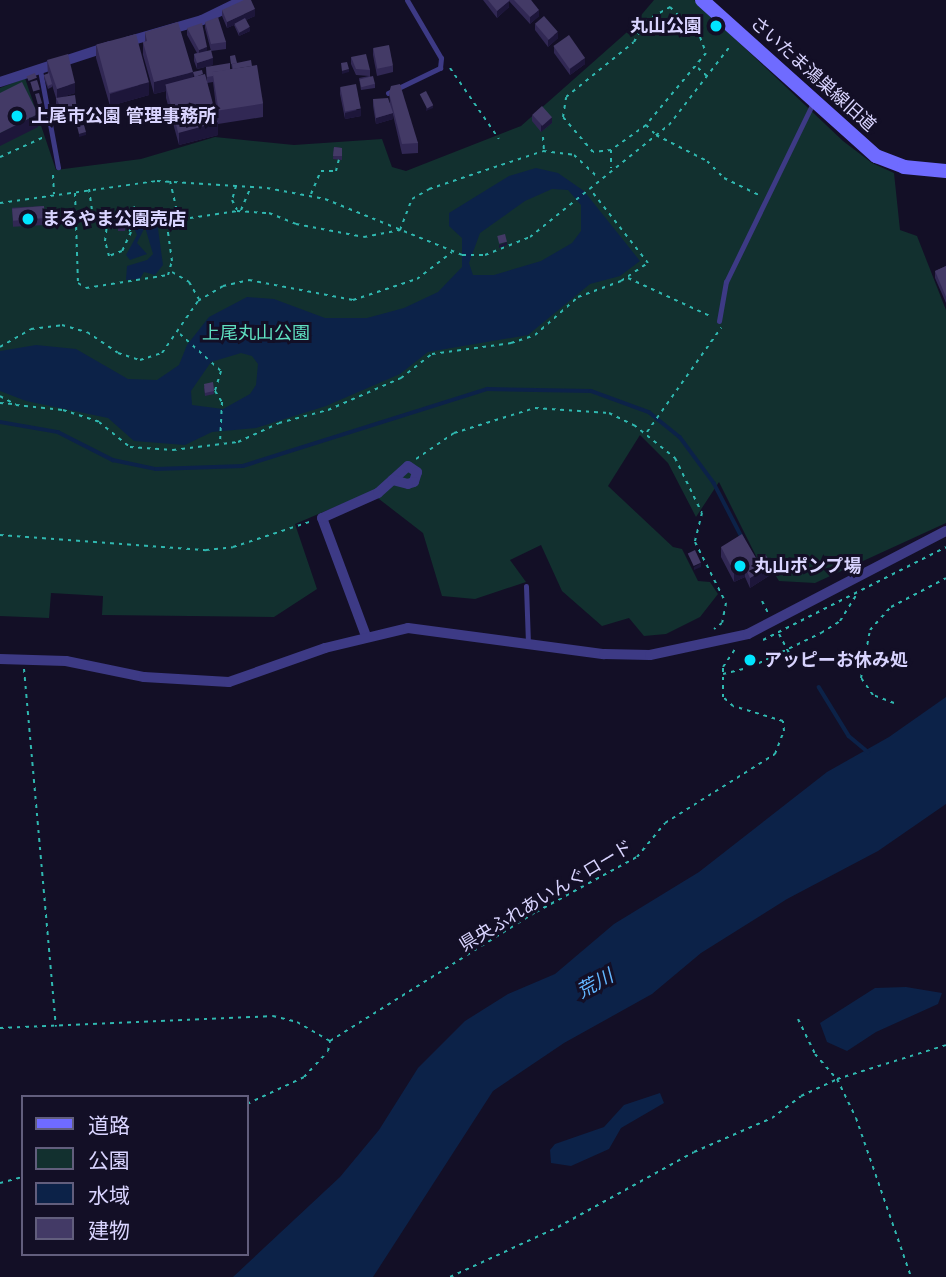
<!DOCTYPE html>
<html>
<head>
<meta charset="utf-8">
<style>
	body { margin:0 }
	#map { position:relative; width:946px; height:1277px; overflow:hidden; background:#130f26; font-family:Montserrat,"Noto Sans JP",sans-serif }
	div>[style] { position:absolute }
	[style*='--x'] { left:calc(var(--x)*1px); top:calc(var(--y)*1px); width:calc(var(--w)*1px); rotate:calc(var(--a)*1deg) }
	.green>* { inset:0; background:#12302f }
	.water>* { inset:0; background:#0c2248 }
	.stream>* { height:3.5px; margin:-1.75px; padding:0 1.75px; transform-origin:1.75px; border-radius:1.75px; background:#0c2248 }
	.path>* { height:2px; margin-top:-1px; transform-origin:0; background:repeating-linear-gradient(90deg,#2fb8b0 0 3.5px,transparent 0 8.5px) }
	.lane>* { height:5px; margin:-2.5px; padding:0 2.5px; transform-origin:2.5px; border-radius:2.5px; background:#3d3a85 }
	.street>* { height:10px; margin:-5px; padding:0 5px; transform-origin:5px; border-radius:5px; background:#3d3a85 }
	.secondary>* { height:14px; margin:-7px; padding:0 7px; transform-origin:7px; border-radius:7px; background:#6f6bff }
	.wall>* { inset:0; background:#312854; transform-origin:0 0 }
	.shaded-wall>* { inset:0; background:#1d163a }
	.building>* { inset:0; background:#433a66; transform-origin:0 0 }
	.dots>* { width:19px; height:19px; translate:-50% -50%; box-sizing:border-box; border:4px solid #130f26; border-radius:50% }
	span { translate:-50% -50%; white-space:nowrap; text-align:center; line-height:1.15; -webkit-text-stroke:6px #130f26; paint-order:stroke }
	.poi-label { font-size:18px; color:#d9d4ff; font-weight:700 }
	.right { translate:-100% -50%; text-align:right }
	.left { translate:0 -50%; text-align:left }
	.street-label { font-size:18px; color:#d9d4ff }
	.park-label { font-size:18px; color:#5fe0c0 }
	.water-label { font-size:19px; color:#62b6ff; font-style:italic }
	.legend { position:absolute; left:21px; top:1095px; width:228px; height:161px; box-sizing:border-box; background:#130f26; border:2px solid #625e7d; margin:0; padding:9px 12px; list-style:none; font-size:21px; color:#d9d4ff }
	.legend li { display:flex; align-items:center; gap:14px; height:35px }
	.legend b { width:35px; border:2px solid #625e7d }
</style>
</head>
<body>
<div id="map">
	<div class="green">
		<div style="clip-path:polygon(654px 0,694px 0,843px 141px,872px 163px,894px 173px,900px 230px,917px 236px,946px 310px,946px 523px,815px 583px,779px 581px,766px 560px,759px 562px,719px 482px,696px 517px,668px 463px,640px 435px,608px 486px,673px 547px,682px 549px,698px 581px,710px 582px,718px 594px,700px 617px,666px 634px,644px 636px,629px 618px,602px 626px,562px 591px,541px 545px,510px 560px,526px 582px,475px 599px,442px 596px,423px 533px,370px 492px,295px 524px,317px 589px,274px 617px,102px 615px,103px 596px,51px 593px,49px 618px,0 616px,0 88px,25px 78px,56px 170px,141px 159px,215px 137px,294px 145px,382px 139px,392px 167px,406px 171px,521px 126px,626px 33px)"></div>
	</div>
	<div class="water">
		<div style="clip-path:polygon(evenodd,536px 168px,558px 173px,584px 191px,640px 261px,620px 276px,590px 284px,528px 335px,428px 352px,400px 374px,326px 406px,256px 428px,212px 432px,185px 445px,134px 441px,108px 418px,26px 401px,0 391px,0 351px,36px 345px,76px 349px,128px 379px,157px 380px,179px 365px,187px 345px,209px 317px,247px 297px,274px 299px,325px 318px,367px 318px,404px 308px,438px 292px,462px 267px,462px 238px,449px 226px,449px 213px,509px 176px,536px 168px,552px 189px,568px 190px,581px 205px,581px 231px,572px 243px,541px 261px,494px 275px,473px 275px,469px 263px,480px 233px,525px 201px,552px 189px,536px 168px,241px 353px,252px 356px,258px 364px,256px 385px,250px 394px,223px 409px,192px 405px,191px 391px,211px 362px,241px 353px)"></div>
		<div style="clip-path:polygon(136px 213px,156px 214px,163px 265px,155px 275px,144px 272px,140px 279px,126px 280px,127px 266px,147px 260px,153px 254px,145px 227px,137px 243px,147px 254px,130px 260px,126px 255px,137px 235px,132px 223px)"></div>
		<div style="clip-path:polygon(946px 697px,946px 804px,878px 851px,787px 899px,701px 953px,652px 994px,564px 1043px,493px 1091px,373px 1277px,233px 1277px,340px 1177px,379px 1130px,418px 1068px,465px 1021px,508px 994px,555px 974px,614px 924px,699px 872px,827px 772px,889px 737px)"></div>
		<div style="clip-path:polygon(906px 987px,942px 993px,938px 1004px,876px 1032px,847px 1051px,827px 1042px,820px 1023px,875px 988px)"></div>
		<div style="clip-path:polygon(660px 1093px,664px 1103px,621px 1128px,609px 1149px,571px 1166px,551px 1163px,550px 1150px,555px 1144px,604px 1127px,624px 1105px)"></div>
	</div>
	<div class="stream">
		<div style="--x:0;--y:422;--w:59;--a:9.8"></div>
		<div style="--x:58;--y:432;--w:62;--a:27"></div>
		<div style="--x:113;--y:460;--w:44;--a:11.8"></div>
		<div style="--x:156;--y:469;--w:87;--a:-2"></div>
		<div style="--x:243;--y:466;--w:256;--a:-17.5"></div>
		<div style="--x:487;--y:389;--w:104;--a:1.1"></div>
		<div style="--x:591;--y:391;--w:62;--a:19.9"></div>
		<div style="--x:649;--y:412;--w:40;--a:39"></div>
		<div style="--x:680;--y:437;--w:57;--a:53.5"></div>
		<div style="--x:714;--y:483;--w:63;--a:62.6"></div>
		<div style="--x:819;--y:687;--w:57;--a:58.5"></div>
		<div style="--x:849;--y:736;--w:25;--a:40"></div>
	</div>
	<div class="path">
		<div style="--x:670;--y:7;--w:42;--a:45"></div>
		<div style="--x:700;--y:37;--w:17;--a:69"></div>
		<div style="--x:706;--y:53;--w:94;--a:129.8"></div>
		<div style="--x:646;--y:125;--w:43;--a:144.5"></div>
		<div style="--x:611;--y:150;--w:18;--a:174"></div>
		<div style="--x:593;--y:152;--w:46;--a:-130.6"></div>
		<div style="--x:563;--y:117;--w:20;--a:-81"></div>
		<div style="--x:566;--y:97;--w:87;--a:-39"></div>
		<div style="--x:634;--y:42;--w:24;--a:-62"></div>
		<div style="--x:645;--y:21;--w:29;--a:-29"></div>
		<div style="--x:450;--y:68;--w:86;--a:55.4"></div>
		<div style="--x:698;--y:68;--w:12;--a:42"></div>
		<div style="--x:646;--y:125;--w:14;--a:45"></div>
		<div style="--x:656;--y:135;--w:57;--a:27"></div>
		<div style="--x:707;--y:161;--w:24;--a:45"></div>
		<div style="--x:724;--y:178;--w:39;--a:26"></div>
		<div style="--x:543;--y:137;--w:13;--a:86"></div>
		<div style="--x:611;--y:150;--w:18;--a:90"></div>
		<div style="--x:0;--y:157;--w:48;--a:-24.4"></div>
		<div style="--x:53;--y:175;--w:19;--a:87"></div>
		<div style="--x:170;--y:181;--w:31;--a:77"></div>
		<div style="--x:177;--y:211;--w:15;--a:28"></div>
		<div style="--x:190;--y:218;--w:48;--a:-8.5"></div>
		<div style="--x:237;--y:211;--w:32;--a:4"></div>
		<div style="--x:269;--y:213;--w:29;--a:22"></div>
		<div style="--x:296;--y:224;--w:69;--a:10.8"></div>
		<div style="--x:364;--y:237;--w:37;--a:-11"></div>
		<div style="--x:400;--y:230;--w:33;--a:-69"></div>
		<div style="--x:412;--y:199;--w:20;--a:-30"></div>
		<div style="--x:429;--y:189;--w:120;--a:-18.4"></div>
		<div style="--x:543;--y:151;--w:31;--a:7"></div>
		<div style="--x:574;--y:155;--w:34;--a:43"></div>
		<div style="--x:236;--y:186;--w:15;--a:106"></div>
		<div style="--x:232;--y:200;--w:11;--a:63"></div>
		<div style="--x:89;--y:189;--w:28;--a:82"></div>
		<div style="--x:93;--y:217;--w:5;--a:11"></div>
		<div style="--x:98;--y:218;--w:10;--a:-6"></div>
		<div style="--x:108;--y:217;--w:5;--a:11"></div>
		<div style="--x:113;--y:218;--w:11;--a:15"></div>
		<div style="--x:124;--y:221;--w:13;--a:58"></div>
		<div style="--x:131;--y:232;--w:21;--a:115"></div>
		<div style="--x:122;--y:251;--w:14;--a:159"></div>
		<div style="--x:109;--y:256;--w:16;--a:-105"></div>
		<div style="--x:105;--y:241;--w:24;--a:-83"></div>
		<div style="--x:108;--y:217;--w:30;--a:-20"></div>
		<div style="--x:75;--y:193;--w:90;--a:88.1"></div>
		<div style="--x:78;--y:283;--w:9;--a:32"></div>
		<div style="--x:86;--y:288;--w:83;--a:-9"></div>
		<div style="--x:168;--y:275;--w:15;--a:-74"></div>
		<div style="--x:172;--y:261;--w:36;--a:-98"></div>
		<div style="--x:167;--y:225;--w:17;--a:-57"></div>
		<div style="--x:311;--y:194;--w:25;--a:-67"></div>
		<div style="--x:321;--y:171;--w:15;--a:0"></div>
		<div style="--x:336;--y:171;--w:12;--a:-76"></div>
		<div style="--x:0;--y:203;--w:159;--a:-8"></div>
		<div style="--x:157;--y:181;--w:110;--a:3.6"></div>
		<div style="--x:267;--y:188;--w:59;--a:10.7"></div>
		<div style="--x:325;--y:199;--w:148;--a:22.2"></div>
		<div style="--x:462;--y:255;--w:23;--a:0"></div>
		<div style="--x:485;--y:255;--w:48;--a:-21.8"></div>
		<div style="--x:530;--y:237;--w:179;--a:-38.9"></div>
		<div style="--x:669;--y:125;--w:101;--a:-52.2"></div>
		<div style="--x:241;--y:210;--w:26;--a:-67"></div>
		<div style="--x:172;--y:272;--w:20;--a:30"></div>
		<div style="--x:189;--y:282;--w:20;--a:60"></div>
		<div style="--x:628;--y:278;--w:93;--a:24.9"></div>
		<div style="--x:180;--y:334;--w:55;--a:42.1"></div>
		<div style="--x:221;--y:371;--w:21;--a:107"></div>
		<div style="--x:215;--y:391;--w:13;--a:58"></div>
		<div style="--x:222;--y:402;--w:41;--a:92.8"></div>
		<div style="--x:0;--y:347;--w:36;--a:-30"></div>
		<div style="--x:31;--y:329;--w:31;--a:-7"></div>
		<div style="--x:62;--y:325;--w:26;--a:16"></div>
		<div style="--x:87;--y:332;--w:37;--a:34"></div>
		<div style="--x:118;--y:353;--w:23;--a:18"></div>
		<div style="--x:140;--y:360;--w:23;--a:-18"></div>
		<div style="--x:162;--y:353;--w:63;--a:-55.3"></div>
		<div style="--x:198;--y:301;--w:29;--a:-31"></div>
		<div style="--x:223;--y:286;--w:27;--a:-13"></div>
		<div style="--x:249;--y:280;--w:106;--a:10.9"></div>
		<div style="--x:353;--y:300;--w:67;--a:-18.2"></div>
		<div style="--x:417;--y:279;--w:44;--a:-37.6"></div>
		<div style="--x:0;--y:396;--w:18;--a:29"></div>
		<div style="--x:16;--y:405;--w:47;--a:6.1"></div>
		<div style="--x:63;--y:410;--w:38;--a:18"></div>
		<div style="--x:99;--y:422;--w:40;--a:39"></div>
		<div style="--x:130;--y:447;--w:43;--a:4"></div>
		<div style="--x:173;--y:450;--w:65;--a:-7"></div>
		<div style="--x:238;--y:442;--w:45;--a:-24.9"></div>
		<div style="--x:279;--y:423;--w:51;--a:-14.9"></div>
		<div style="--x:328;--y:410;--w:80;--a:-23.7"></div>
		<div style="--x:401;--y:378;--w:39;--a:-38"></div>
		<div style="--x:432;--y:354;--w:80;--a:-7.9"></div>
		<div style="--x:511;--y:343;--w:25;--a:-18"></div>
		<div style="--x:535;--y:335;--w:57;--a:-41.5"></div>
		<div style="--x:578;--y:297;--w:46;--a:-20.4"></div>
		<div style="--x:621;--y:281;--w:32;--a:-34"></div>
		<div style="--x:648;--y:263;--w:94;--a:-128.1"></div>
		<div style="--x:0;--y:403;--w:13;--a:4"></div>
		<div style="--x:647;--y:432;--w:128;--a:-54.6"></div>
		<div style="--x:416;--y:459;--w:46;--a:-34.4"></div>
		<div style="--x:454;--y:433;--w:85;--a:-17.2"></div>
		<div style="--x:535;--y:408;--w:74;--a:3.9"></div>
		<div style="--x:609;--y:413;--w:28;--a:26"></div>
		<div style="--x:634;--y:425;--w:53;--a:38.8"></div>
		<div style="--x:675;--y:458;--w:61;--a:63.9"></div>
		<div style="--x:702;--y:513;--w:30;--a:104"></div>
		<div style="--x:695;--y:542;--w:68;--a:63.1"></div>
		<div style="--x:726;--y:603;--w:20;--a:101"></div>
		<div style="--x:722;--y:623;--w:10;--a:143"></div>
		<div style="--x:0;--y:535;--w:207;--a:4.2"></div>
		<div style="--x:206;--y:550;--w:27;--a:-6"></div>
		<div style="--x:233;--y:547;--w:83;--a:-18.2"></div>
		<div style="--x:762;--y:601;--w:13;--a:63"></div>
		<div style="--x:779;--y:634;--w:24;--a:62"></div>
		<div style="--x:763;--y:640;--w:205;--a:-26.9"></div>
		<div style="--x:24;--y:669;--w:359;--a:84.9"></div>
		<div style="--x:723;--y:674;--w:29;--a:-14"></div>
		<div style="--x:751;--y:667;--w:78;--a:-25.9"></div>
		<div style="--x:821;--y:633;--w:22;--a:-32"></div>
		<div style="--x:840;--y:621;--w:32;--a:-58"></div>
		<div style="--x:894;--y:703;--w:22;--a:-159"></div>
		<div style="--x:873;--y:695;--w:21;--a:-125"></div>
		<div style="--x:861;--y:678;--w:49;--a:-79.4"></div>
		<div style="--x:870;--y:630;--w:31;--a:-48"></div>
		<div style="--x:891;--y:607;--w:62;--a:-27.8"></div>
		<div style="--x:798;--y:1019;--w:39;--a:64"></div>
		<div style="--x:815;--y:1054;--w:33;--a:49"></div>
		<div style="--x:837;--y:1079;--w:43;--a:64"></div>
		<div style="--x:856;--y:1118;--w:168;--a:70.9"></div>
		<div style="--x:0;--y:1028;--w:273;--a:-2.5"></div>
		<div style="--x:273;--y:1016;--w:25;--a:14"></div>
		<div style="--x:297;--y:1022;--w:38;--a:30"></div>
		<div style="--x:247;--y:1104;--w:63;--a:-25.3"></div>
		<div style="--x:304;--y:1077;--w:35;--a:-47"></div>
		<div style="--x:328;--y:1051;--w:10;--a:-79"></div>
		<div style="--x:330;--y:1041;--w:243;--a:-32.1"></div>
		<div style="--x:536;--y:912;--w:115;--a:-28.6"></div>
		<div style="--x:637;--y:857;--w:44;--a:-50.5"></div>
		<div style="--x:665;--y:823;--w:130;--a:-32.1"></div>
		<div style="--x:775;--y:754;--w:25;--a:-69"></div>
		<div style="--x:784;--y:731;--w:10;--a:-96"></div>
		<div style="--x:783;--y:721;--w:52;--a:-163.3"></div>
		<div style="--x:733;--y:706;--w:13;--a:-138"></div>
		<div style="--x:723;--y:697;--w:30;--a:-90"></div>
		<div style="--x:723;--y:667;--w:22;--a:-56"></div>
		<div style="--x:0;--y:1183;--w:24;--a:-15"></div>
		<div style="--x:450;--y:1277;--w:119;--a:-24.8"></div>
		<div style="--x:558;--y:1227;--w:155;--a:-28.9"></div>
		<div style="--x:694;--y:1152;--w:85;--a:-23.6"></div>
		<div style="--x:772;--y:1118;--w:36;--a:-37"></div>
		<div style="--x:801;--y:1096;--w:40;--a:-25"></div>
		<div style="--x:837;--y:1079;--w:114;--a:-17.3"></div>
	</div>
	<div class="lane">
		<div style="--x:40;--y:70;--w:99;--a:79.5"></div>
		<div style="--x:388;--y:93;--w:58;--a:-25.7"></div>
		<div style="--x:440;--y:68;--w:10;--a:-84"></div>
		<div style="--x:441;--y:58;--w:67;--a:-120.4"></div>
		<div style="--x:719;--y:321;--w:40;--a:-80"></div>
		<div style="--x:726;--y:282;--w:199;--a:-64.1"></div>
		<div style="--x:526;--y:586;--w:57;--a:88"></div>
	</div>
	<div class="street">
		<div style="--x:126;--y:42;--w:79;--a:-16.1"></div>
		<div style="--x:202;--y:20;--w:46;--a:-26"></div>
		<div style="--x:0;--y:82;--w:116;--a:-18.1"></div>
		<div style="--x:366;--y:636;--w:126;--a:-110.4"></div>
		<div style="--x:322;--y:518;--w:61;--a:-24.1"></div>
		<div style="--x:378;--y:493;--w:40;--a:-42"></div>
		<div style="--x:408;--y:466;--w:11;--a:34"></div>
		<div style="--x:417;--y:472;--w:10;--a:107"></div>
		<div style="--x:414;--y:482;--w:6;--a:162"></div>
		<div style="--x:408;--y:484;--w:16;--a:-165"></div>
		<div style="--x:0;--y:659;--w:66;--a:1.7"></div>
		<div style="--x:66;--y:661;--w:80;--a:11.6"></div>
		<div style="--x:144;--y:677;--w:85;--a:3.4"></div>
		<div style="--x:229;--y:682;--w:102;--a:-19.5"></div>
		<div style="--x:325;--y:648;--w:85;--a:-13.5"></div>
		<div style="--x:408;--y:628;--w:198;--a:7.6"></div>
		<div style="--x:604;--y:654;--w:46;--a:1.2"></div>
		<div style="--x:650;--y:655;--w:100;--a:-12.1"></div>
		<div style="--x:748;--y:634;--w:223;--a:-27.5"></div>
	</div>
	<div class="secondary">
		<div style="--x:702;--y:0;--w:234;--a:41.9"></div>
		<div style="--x:876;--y:156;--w:30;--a:21"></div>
		<div style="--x:904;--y:167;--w:42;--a:5.4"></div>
	</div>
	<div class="wall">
		<div style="clip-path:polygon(483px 0,531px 0,539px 16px,530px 24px,509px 1px,509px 7px,497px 18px)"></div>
		<div style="clip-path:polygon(222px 10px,255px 16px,246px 20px,250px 31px,239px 36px,234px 25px,227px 28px,222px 16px)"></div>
		<div style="clip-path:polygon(205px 22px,226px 42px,226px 49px,211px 51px,205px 28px)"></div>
		<div style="clip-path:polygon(535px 24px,558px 38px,548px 47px,535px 30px)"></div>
		<div style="clip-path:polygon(187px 28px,207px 51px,213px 65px,197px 69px,194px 61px,194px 54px,197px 53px,187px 35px)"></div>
		<div style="clip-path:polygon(145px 32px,193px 77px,194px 77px,193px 72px,207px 83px,206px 67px,232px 69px,230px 56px,237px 63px,263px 104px,263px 117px,218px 124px,213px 82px,207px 83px,218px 135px,179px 145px,166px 98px,166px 91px,154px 94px,143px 55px,143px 42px,145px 42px)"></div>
		<div style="clip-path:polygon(96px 45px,149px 95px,110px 106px,96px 58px)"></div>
		<div style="clip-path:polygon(554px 46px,585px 64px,570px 75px,554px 53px)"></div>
		<div style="clip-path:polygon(373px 48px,393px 66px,393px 72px,377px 76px,373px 55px)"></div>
		<div style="clip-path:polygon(351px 57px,370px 70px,370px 76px,375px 84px,375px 88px,361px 90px,359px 78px,369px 76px,356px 75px,351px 64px)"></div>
		<div style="clip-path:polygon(47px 60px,75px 93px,62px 97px,77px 110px,77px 116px,63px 119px,56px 105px,56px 98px,52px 85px,52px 87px,48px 89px,44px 78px,44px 75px,48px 74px)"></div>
		<div style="clip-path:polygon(340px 87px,361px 116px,345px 119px,340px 94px)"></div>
		<div style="clip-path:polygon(389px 93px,418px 143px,418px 153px,402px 154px,393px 115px,393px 119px,376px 124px,373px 106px,373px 99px,390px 103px)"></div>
		<div style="clip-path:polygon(532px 115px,552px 123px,541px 132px,532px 121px)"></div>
		<div style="clip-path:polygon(334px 147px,342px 148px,342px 160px,333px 159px)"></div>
		<div style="left:44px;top:206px;width:19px;height:32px;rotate:87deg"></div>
		<div style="left:118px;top:220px;width:7px;height:11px"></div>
		<div style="clip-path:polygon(946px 266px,946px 303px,935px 278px,935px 271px)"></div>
		<div style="clip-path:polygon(213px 382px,214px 394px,205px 396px,204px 387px)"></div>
		<div style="clip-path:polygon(721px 547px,756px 558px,772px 574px,750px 588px,745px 577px,734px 582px,721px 557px)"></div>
	</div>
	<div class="shaded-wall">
		<div style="clip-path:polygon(509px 1px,509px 7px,497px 18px,497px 11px)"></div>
		<div style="clip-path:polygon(255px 9px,255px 16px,227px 28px,227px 22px)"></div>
		<div style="clip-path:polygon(539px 10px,539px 16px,530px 24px,530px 17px)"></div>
		<div style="clip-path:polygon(250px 27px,250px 31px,239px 36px,239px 33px)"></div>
		<div style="clip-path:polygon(558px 32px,558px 38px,548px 47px,548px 40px)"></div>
		<div style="clip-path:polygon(207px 47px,207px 53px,199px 56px,199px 50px)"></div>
		<div style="clip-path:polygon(213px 58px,213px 65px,197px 69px,197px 63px)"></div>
		<div style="clip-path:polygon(585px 58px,585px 64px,570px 75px,570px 69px)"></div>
		<div style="clip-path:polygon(349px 69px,349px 72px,342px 74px,342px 71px)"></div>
		<div style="clip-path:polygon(193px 72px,193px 85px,166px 85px,166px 91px,154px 94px,154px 82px)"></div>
		<div style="clip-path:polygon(149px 82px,149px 95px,110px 106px,110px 94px)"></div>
		<div style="clip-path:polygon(75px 83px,75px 93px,57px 99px,57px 89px)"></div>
		<div style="clip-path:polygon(433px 105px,433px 108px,426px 111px,426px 108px)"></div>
		<div style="clip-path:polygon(361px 109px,361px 116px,345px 119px,345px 113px)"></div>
		<div style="clip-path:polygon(393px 113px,393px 119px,376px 124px,376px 118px)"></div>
		<div style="clip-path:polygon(38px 114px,38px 127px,0 146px,0 133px)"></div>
		<div style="clip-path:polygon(552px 117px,552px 123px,541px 132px,541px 126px)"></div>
		<div style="clip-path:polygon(218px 122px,218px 135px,179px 145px,179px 132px)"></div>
		<div style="clip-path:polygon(86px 132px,86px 135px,79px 137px,79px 134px)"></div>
		<div style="clip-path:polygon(507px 242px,507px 245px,499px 248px,499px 245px)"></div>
		<div style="clip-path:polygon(701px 563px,701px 567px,694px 570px,694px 567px)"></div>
		<div style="clip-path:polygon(772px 565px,772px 574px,750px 588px,750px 578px)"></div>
		<div style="clip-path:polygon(745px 567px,745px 577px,734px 582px,734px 572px)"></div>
		<div style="clip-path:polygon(755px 659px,755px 662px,748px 665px,748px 662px)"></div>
	</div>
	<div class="building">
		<div style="clip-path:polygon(244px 0,251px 0,255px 9px,227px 22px,222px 10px)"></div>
		<div style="clip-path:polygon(488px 0,509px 0,509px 1px,497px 11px)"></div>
		<div style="clip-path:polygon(514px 0,531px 0,539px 10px,530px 17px)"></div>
		<div style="left:544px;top:16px;width:21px;height:12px;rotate:49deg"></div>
		<div style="clip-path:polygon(218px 17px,226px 42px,211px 44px,205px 22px)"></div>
		<div style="left:245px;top:18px;width:10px;height:12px;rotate:61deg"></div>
		<div style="clip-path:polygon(178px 22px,193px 72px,154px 82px,143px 42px,147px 41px,145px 32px)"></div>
		<div style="clip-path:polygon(202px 23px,207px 47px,199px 50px,187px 28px)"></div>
		<div style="left:136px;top:34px;width:50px;height:41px;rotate:75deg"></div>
		<div style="left:569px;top:35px;width:28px;height:19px;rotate:55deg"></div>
		<div style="left:389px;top:45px;width:21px;height:16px;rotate:79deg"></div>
		<div style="clip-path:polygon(211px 50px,213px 58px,197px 63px,194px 54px)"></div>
		<div style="clip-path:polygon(68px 54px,75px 83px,57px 89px,47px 60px)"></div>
		<div style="clip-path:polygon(366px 54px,370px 70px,356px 69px,351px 57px)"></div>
		<div style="clip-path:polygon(235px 55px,237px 63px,231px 64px,230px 56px)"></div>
		<div style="clip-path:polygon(251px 60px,252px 66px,233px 69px,232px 64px)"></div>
		<div style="clip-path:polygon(347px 62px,349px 69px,342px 71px,341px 63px)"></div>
		<div style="clip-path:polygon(230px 63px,230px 70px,213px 72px,213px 76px,207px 77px,206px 67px)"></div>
		<div style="left:257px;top:65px;width:39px;height:45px;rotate:81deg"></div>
		<div style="clip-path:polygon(202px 70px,203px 74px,195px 77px,193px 72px)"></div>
		<div style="left:35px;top:73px;width:5px;height:9px;rotate:68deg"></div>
		<div style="clip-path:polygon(49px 73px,52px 84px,48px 86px,44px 75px)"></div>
		<div style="left:205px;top:74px;width:50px;height:41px;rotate:75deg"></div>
		<div style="left:373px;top:76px;width:8px;height:14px;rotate:76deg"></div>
		<div style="left:37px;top:80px;width:10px;height:7px;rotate:73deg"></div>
		<div style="clip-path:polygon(22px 82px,38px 114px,0 133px,0 93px)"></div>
		<div style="left:356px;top:84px;width:25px;height:16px;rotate:79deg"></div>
		<div style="clip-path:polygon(400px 84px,418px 143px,402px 144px,389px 93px,391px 86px)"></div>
		<div style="left:426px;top:91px;width:16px;height:7px;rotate:63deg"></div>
		<div style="clip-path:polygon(39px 93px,42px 103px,38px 105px,35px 94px)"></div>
		<div style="clip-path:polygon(75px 95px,77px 110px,63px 112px,56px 98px)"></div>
		<div style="clip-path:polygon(388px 98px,393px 113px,376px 118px,373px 99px)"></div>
		<div style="left:542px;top:106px;width:15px;height:13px;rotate:48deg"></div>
		<div style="clip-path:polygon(84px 125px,86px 132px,79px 134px,77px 126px)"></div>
		<div style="clip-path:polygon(334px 147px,342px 148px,342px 156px,333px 156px)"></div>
		<div style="left:44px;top:206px;width:12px;height:32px;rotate:85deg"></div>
		<div style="left:118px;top:220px;width:7px;height:7px"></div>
		<div style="left:505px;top:234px;width:8px;height:8px;rotate:76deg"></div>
		<div style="clip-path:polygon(946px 266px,946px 297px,935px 271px)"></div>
		<div style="clip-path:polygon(213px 382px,214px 391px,205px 393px,204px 384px)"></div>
		<div style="clip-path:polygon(742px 534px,756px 558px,765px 554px,772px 565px,750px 578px,745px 567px,734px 572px,721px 547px)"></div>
		<div style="left:695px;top:550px;width:14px;height:8px;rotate:65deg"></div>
		<div style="left:752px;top:652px;width:8px;height:8px;rotate:67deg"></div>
	</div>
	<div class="dots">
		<div style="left:716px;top:26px;background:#00e5ff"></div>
		<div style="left:17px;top:116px;background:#00e5ff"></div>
		<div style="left:28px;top:219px;background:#00e5ff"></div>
		<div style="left:740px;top:566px;background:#00e5ff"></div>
		<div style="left:750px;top:660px;background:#00e5ff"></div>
	</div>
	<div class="poi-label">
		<span class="right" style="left:702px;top:26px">丸山公園</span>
		<span class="left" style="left:31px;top:116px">上尾市公園 管理事務所</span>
		<span class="left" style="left:42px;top:219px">まるやま公園売店</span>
		<span class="left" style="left:754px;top:566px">丸山ポンプ場</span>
		<span class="left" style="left:764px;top:660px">アッピーお休み処</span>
	</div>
	<div class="street-label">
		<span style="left:813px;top:74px;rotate:42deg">さいたま鴻巣線旧道</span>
		<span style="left:546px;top:896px;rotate:-31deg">県央ふれあいんぐロード</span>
	</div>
	<div class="park-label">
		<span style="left:256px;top:333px">上尾丸山公園</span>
	</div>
	<div class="water-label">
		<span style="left:595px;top:984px;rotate:-29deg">荒川</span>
	</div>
	<ul class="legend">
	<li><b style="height:9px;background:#6f6bff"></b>道路</li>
	<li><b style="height:19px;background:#12302f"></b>公園</li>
	<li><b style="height:19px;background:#0c2248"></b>水域</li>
	<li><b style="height:19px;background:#433a66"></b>建物</li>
	</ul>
</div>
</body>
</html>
